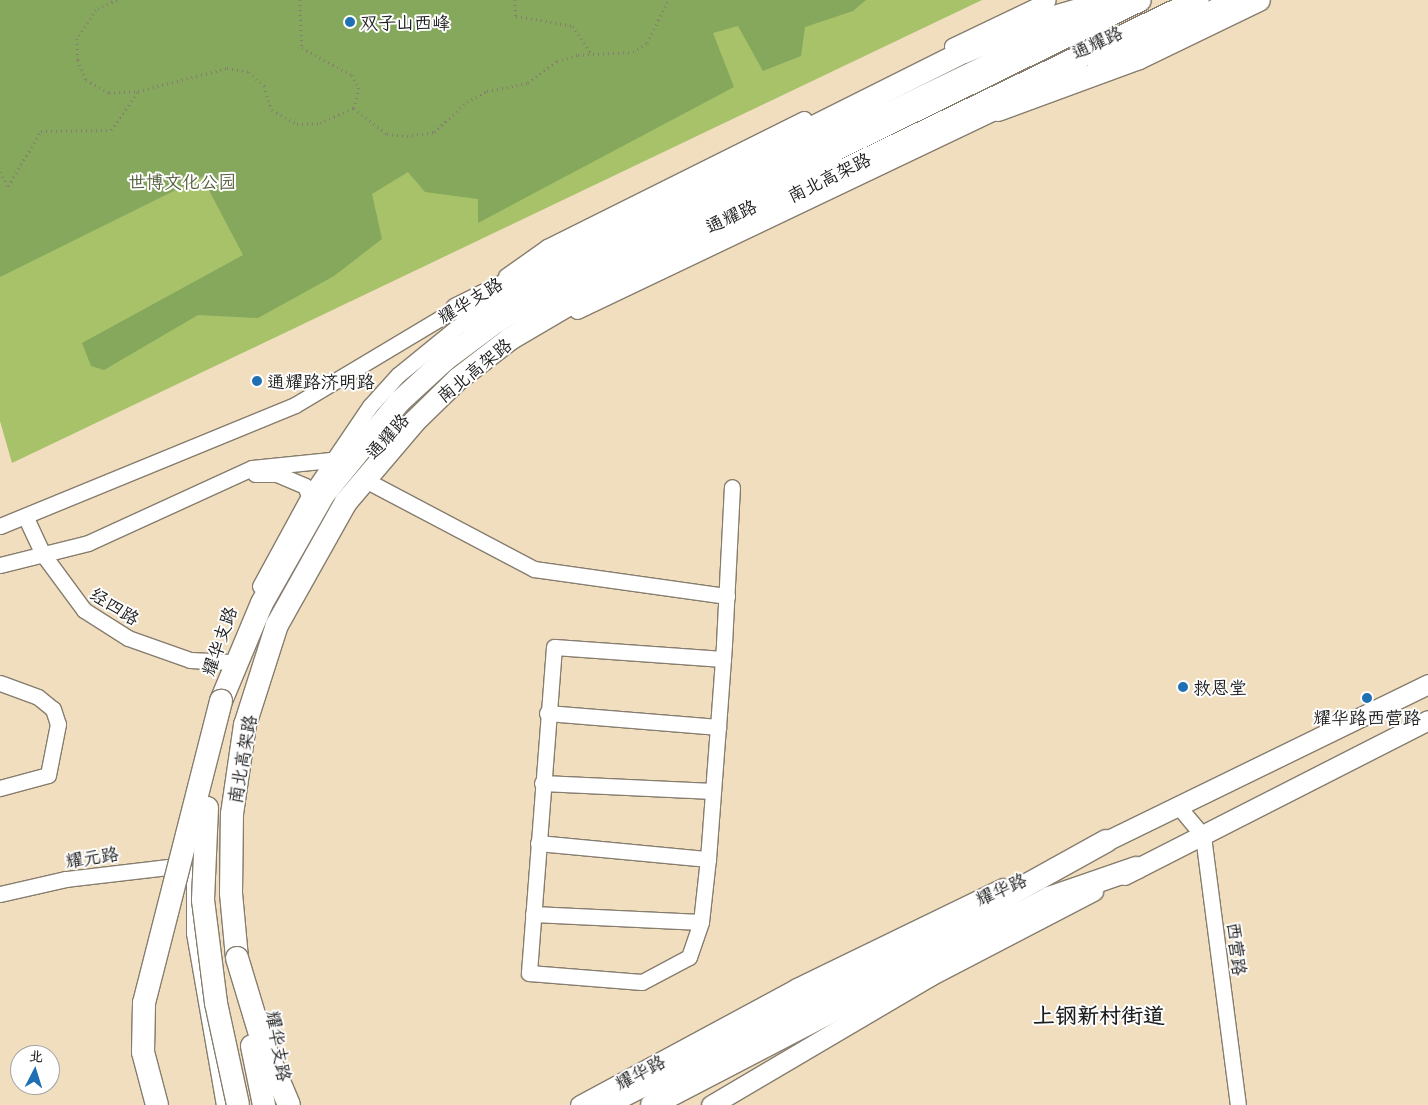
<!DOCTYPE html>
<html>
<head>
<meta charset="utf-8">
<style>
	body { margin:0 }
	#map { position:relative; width:1428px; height:1105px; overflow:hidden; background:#f1debf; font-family:Mali,"LXGW WenKai TC",sans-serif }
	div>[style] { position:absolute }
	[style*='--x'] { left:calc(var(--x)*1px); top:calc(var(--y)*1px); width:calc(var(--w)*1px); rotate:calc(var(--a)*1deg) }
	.green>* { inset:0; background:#a7c269 }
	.forest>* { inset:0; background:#85a85d }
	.path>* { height:2.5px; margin-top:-1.25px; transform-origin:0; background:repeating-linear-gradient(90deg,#867d6e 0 1px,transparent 0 5px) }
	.roads { filter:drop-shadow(1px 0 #867d6e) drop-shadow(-1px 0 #867d6e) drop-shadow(0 1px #867d6e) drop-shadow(0 -1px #867d6e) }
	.minor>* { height:15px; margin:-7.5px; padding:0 7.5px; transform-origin:7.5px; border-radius:7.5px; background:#fff }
	.major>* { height:19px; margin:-9.5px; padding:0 9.5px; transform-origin:9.5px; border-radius:9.5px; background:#fff }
	.highway>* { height:22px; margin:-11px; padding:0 11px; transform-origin:11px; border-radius:11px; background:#fff }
	.bridges { filter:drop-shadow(1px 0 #867d6e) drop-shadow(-1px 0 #867d6e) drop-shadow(0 1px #867d6e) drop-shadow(0 -1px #867d6e) }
	.highway-bridge>* { height:22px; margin:-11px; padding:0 11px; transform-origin:11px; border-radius:11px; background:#fff }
	.dots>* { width:14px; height:14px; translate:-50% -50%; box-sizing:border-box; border:2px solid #fff; border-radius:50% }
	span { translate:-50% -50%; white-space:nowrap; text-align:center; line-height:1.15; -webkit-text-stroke:4px #fff; paint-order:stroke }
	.poi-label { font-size:18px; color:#1c1c1c }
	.left { translate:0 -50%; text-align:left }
	.street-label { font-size:18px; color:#1c1c1c }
	.park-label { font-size:18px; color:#545e3b }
	.district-label { font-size:22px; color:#1c1c1c; font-weight:700 }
	.north { position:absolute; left:10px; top:1045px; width:50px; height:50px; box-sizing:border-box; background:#fff; border:1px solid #a4a4a4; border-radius:50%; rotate:5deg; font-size:14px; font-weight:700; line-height:20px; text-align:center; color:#1c1c1c }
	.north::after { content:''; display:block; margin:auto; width:18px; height:22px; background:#1f6fb2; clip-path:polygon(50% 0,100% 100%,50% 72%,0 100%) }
</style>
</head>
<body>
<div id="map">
	<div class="green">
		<div style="clip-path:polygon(0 0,982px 0,12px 463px,0 421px)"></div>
	</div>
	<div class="forest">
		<div style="clip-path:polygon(0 0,866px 0,853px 11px,805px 27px,801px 56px,763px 71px,738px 26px,713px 33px,734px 87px,478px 223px,478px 199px,425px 192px,408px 172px,372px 194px,382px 239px,334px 276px,258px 318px,198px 315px,104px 370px,91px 366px,82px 343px,243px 255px,202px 177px,0 277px)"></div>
	</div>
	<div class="path">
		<div style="--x:117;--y:0;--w:23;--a:155"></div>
		<div style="--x:96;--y:10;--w:35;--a:123"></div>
		<div style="--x:77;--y:39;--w:21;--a:87"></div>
		<div style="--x:78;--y:60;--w:22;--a:68"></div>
		<div style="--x:86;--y:80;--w:26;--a:29"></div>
		<div style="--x:109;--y:93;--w:29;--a:-4"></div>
		<div style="--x:138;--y:91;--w:92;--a:-14.5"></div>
		<div style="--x:227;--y:68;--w:22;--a:10"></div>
		<div style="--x:249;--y:72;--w:21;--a:43"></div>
		<div style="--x:264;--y:86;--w:25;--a:72"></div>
		<div style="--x:272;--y:110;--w:29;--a:29"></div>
		<div style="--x:297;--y:124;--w:23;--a:-2"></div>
		<div style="--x:320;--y:123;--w:37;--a:-24"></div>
		<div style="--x:354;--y:108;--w:42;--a:38.2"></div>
		<div style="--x:387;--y:134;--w:20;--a:6"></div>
		<div style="--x:407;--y:136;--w:27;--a:-8"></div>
		<div style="--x:434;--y:132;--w:45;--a:-42.3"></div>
		<div style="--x:467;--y:102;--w:23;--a:-29"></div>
		<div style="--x:487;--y:91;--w:42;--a:-11"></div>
		<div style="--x:528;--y:83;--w:36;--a:-37"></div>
		<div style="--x:557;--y:61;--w:22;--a:-16"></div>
		<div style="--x:578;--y:55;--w:55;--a:-3.1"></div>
		<div style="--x:633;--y:52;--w:17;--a:-33"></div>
		<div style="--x:647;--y:43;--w:48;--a:-64"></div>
		<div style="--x:300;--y:0;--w:48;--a:87.6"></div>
		<div style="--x:302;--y:48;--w:57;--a:28.4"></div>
		<div style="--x:352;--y:75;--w:15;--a:62"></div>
		<div style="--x:359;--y:88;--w:21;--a:104"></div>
		<div style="--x:515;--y:0;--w:16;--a:86"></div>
		<div style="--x:516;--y:16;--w:58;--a:10"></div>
		<div style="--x:573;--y:26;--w:32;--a:56"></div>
		<div style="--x:0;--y:172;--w:16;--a:60"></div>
		<div style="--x:8;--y:186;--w:64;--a:-59"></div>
		<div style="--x:41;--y:131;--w:70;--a:-0.8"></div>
		<div style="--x:111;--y:130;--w:47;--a:-55.3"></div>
	</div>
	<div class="roads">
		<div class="minor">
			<div style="--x:952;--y:46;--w:106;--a:-25.6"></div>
			<div style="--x:1096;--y:64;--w:146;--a:-26"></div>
			<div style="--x:506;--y:276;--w:50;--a:-35.3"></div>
			<div style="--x:547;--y:247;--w:287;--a:-26.5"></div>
			<div style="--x:577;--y:311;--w:474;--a:-25.5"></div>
			<div style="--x:255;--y:474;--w:22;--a:0"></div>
			<div style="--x:277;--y:474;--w:30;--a:23"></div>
			<div style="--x:305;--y:486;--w:11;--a:68"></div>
			<div style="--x:371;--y:483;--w:184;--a:27.8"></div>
			<div style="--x:534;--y:569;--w:195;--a:8"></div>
			<div style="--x:26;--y:518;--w:38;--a:65"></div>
			<div style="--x:42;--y:553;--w:71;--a:53.6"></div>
			<div style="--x:84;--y:610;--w:52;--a:32.5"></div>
			<div style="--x:128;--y:638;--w:66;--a:19.5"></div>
			<div style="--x:190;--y:660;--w:40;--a:2.9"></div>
			<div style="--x:0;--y:526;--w:319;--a:-22.3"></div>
			<div style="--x:295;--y:405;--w:197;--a:-30.9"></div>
			<div style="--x:0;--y:565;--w:91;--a:-14"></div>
			<div style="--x:88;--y:543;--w:180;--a:-24.6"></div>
			<div style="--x:252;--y:468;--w:79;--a:-5.8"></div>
			<div style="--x:260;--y:586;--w:102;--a:-61.4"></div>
			<div style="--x:309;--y:496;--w:109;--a:-55.9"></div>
			<div style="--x:370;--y:406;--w:42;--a:-47.9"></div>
			<div style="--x:398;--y:375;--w:76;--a:-39.1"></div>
			<div style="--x:457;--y:327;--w:213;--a:-28.2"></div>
			<div style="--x:645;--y:226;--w:477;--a:-25.7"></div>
			<div style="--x:723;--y:659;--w:169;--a:-175.9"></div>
			<div style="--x:554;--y:647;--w:327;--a:94.4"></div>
			<div style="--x:529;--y:973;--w:113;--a:4.6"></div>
			<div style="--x:642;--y:982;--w:53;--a:-28"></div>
			<div style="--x:689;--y:957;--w:37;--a:-71"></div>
			<div style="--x:701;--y:922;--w:63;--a:-83.7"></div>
			<div style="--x:708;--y:859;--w:132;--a:-85.7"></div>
			<div style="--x:718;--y:727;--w:68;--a:-85.8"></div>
			<div style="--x:723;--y:659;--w:15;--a:-86"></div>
			<div style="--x:724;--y:644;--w:157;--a:-87.1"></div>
			<div style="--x:0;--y:683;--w:40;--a:20.2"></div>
			<div style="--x:38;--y:697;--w:19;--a:39"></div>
			<div style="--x:53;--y:709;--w:16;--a:72"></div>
			<div style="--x:58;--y:724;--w:52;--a:101.1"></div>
			<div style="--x:48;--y:775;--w:50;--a:164.8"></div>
			<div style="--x:547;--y:713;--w:172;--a:4.7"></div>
			<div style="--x:542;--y:783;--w:171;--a:2.7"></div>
			<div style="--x:1178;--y:806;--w:39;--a:50"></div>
			<div style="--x:1203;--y:836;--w:271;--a:82.6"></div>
			<div style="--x:538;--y:843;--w:171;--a:5.4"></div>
			<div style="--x:194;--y:844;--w:89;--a:90"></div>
			<div style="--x:194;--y:933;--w:175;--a:80.1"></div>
			<div style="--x:0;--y:894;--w:68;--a:-12.8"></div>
			<div style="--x:66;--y:879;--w:121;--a:-6.7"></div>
			<div style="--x:533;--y:914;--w:168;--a:2.7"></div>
		</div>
		<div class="major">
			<div style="--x:1094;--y:847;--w:372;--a:-26"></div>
			<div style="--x:1124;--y:875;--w:341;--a:-27"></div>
			<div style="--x:580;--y:1105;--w:247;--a:-28.3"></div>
			<div style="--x:797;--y:988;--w:229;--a:-25.9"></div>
			<div style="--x:711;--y:1105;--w:254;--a:-30.5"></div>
			<div style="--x:930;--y:976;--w:184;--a:-27.5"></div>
		</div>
		<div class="highway">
			<div style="--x:998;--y:110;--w:150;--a:-20.2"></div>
			<div style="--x:1139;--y:58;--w:133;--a:-25.8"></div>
			<div style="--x:518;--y:293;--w:52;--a:-41.1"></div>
			<div style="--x:557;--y:259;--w:94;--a:-28.5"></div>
			<div style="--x:640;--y:214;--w:362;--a:-26.6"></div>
			<div style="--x:964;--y:52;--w:82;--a:-22.2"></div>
			<div style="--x:1040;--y:21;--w:76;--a:-16"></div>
			<div style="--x:457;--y:309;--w:84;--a:-26.3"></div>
			<div style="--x:221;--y:701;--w:106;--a:-67.3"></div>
			<div style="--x:262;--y:603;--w:125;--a:-60.4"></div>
			<div style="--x:324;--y:494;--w:119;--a:-50.8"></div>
			<div style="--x:399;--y:402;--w:64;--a:-42.5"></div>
			<div style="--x:446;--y:359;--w:64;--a:-36.7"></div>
			<div style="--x:497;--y:321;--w:99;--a:-28.9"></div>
			<div style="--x:584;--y:273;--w:619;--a:-26.15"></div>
			<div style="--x:237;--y:958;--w:65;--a:-95.3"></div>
			<div style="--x:231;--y:893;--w:79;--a:-89.3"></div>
			<div style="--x:232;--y:814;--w:90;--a:-81.7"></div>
			<div style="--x:245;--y:725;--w:105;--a:-72.3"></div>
			<div style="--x:277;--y:625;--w:141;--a:-60.7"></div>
			<div style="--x:346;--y:502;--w:105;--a:-49.6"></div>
			<div style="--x:414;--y:422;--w:62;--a:-44.3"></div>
			<div style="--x:458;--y:379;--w:66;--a:-37.6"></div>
			<div style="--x:510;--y:339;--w:93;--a:-30.4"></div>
			<div style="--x:590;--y:292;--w:674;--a:-25.65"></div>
			<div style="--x:605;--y:1105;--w:389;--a:-27.2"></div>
			<div style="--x:951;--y:927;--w:177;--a:-29"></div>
			<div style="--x:652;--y:1105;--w:448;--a:-27.5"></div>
			<div style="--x:1049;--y:898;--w:92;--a:-19"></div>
		</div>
	</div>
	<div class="bridges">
		<div class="highway-bridge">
			<div style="--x:207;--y:808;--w:92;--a:92.5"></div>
			<div style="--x:203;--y:900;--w:104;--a:82.8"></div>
			<div style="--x:216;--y:1003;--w:104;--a:77.8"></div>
			<div style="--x:237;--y:958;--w:87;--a:73.2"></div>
			<div style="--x:262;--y:1041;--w:69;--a:67.1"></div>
			<div style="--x:252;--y:1046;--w:60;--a:78.5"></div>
			<div style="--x:157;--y:1105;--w:55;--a:-104.8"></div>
			<div style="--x:143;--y:1052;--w:49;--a:-88.8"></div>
			<div style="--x:144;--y:1003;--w:312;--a:-75.7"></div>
		</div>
	</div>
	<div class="dots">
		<div style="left:350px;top:22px;background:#1f6fb2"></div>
		<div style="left:257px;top:381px;background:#1f6fb2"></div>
		<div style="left:1183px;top:687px;background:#1f6fb2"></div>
		<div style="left:1367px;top:698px;background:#1f6fb2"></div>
	</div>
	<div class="poi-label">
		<span class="left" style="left:360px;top:22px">双子山西峰</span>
		<span class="left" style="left:267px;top:381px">通耀路济明路</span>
		<span class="left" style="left:1193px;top:687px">救恩堂</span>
		<span style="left:1367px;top:717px">耀华路西营路</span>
	</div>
	<div class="street-label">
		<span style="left:1097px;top:42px;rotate:-25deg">通耀路</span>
		<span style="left:829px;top:177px;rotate:-26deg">南北高架路</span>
		<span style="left:731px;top:216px;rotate:-25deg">通耀路</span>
		<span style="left:470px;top:300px;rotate:-31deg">耀华支路</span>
		<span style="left:474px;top:370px;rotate:-39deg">南北高架路</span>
		<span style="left:387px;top:436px;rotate:-48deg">通耀路</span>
		<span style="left:115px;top:606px;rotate:32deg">经四路</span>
		<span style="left:219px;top:641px;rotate:-71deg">耀华支路</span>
		<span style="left:242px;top:759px;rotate:-80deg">南北高架路</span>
		<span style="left:92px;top:857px;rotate:-9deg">耀元路</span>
		<span style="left:1001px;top:889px;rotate:-24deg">耀华路</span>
		<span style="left:1237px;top:949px;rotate:83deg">西营路</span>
		<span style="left:279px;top:1046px;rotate:80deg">耀华支路</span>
		<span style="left:640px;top:1072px;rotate:-28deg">耀华路</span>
	</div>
	<div class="park-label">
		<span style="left:182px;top:181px">世博文化公园</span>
	</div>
	<div class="district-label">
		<span style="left:1099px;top:1015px">上钢新村街道</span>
	</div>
	<div class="north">北</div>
</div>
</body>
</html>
